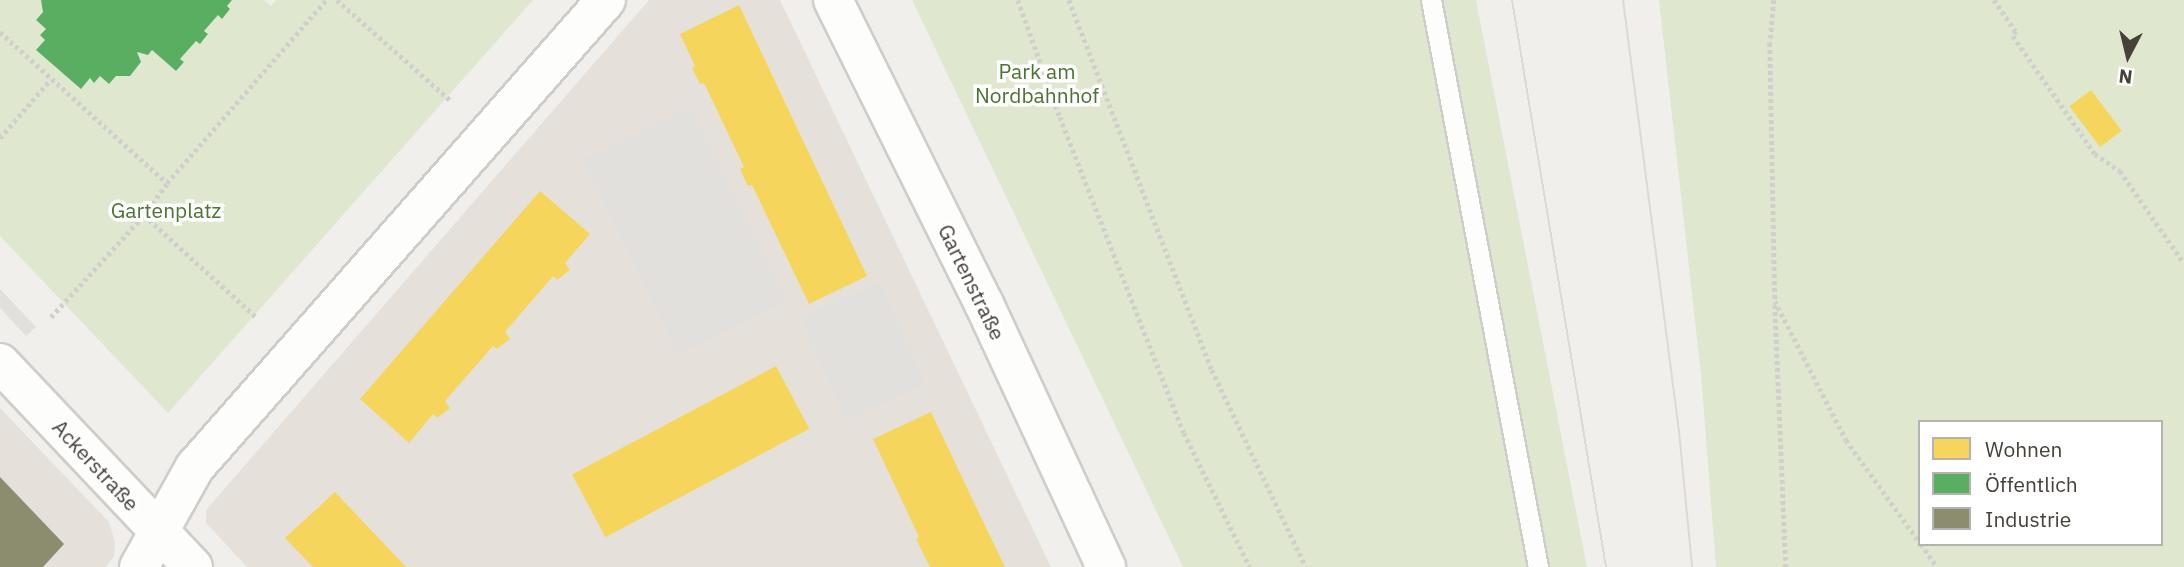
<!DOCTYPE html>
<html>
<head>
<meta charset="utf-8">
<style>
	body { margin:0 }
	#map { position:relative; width:2184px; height:567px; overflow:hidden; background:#f1efec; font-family:"IBM Plex Sans",sans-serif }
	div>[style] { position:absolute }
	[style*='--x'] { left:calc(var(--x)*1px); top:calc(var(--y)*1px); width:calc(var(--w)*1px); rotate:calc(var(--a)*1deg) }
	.residential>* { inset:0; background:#e5e1da }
	.green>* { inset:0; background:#dfe8cf }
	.parking>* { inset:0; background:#e2e0dd; transform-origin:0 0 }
	.homes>* { inset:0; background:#f6d55c; transform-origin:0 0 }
	.public>* { inset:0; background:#5aae61 }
	.industry>* { inset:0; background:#8c8c6e }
	.path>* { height:4.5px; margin-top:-2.25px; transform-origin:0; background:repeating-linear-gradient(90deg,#d1cfcc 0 3.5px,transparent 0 7px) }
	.roads { filter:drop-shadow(2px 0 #cfcdca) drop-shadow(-2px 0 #cfcdca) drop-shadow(0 2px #cfcdca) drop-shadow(0 -2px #cfcdca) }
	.service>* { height:19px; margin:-9.5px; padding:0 9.5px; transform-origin:9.5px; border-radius:9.5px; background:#fdfdfc }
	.minor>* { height:38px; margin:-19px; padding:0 19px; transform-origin:19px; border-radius:19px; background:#fdfdfc }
	.tertiary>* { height:38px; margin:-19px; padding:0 19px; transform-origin:19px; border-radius:19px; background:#fdfdfc }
	.tram>* { height:2px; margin:-1px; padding:0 1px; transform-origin:1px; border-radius:1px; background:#dadad9 }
	span { translate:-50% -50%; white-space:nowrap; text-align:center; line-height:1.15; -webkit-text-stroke:7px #fff; paint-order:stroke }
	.park-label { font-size:21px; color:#4c7331 }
	.street-label { font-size:21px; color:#464139 }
	.legend { position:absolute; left:1918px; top:420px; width:245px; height:126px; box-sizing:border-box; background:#fff; border:2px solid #b5b3b0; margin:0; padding:9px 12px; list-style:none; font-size:21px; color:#464139 }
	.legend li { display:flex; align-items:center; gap:14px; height:35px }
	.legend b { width:35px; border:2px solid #b5b3b0 }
	.north { position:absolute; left:2093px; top:21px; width:70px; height:70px; -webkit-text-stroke:5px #fff; paint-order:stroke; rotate:187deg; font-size:19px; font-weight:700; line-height:28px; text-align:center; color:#464139 }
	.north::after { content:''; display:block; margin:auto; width:24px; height:32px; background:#464139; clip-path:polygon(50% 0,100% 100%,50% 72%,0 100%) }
</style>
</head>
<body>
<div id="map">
	<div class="residential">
		<div style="clip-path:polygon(649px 0,780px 0,1051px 567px,247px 567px,206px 523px,206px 510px)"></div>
		<div style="clip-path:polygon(0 408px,109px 522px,115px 542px,114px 556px,106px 567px,0 567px)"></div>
	</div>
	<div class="green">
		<div style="clip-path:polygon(0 0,41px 0,43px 12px,36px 20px,46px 29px,40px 35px,45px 40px,36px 50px,81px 88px,90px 79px,94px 82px,100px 76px,130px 76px,141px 63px,137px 52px,148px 55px,152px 50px,176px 71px,184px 62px,180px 59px,196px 41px,200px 44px,208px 35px,204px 31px,218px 15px,222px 18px,230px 10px,227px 6px,232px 0,264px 0,271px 6px,276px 0,533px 0,168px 413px,0 236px)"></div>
		<div style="clip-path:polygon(912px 0,1476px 0,1587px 567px,1183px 567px)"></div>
		<div style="clip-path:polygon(evenodd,1659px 0,2184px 0,2184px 567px,1716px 567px,1701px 375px,1659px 0,1920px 422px,2161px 422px,2161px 544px,1920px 544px,1920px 422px)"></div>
	</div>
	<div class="parking">
		<div style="left:691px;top:107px;width:217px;height:120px;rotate:64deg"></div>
		<div style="left:880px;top:282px;width:112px;height:87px;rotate:66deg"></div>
		<div style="clip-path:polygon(0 289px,36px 327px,26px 336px,0 308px)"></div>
	</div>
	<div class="homes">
		<div style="clip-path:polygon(739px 5px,867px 276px,809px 304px,752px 185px,748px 186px,744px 178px,740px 169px,744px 167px,704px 83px,700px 84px,692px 68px,695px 66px,680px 34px)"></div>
		<div style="left:2091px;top:90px;width:51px;height:27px;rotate:53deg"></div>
		<div style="clip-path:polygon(540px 191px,590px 234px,565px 263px,570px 270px,557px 280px,553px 276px,505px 332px,510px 339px,497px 349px,493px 346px,445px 401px,450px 408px,437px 418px,433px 414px,409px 443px,360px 399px)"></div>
		<div style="left:776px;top:366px;width:71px;height:231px;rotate:62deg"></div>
		<div style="clip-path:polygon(931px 412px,978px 511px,1005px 567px,930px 567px,916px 539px,919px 537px,873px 439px)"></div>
		<div style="clip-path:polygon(335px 492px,406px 567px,313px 567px,285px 538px)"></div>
	</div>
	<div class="public">
		<div style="clip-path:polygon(41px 0,232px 0,227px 6px,230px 9px,222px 19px,218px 15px,204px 31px,208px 34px,200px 44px,196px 41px,180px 59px,184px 62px,176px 71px,152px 50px,148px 55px,137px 52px,141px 62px,130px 76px,116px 76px,109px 84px,100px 76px,94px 83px,90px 78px,81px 89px,36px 50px,45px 40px,40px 35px,46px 29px,36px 20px,43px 12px)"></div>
	</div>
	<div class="industry">
		<div style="clip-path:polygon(0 477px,64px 544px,43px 567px,0 567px)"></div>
	</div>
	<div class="path">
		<div style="--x:337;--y:0;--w:152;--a:41.5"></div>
		<div style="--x:1018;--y:0;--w:124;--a:70.3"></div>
		<div style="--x:1060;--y:117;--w:339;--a:68.6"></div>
		<div style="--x:1184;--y:433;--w:149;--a:63.8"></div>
		<div style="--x:1069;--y:0;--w:397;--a:68.9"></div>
		<div style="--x:1212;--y:370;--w:218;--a:64.5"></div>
		<div style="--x:1774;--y:0;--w:43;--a:95.3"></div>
		<div style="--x:1770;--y:43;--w:258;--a:88.9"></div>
		<div style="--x:1775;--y:301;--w:156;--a:62.9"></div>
		<div style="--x:1846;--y:440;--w:127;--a:54.3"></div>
		<div style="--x:1994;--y:0;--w:38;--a:55"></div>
		<div style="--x:2016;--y:31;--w:6;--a:121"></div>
		<div style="--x:2013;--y:36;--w:144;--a:55.2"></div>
		<div style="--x:2095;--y:154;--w:30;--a:34"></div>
		<div style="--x:2120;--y:171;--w:112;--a:55.2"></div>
		<div style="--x:0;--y:32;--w:225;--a:42.1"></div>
		<div style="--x:167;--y:183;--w:242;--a:-49"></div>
		<div style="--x:0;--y:138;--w:78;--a:-49.2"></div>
		<div style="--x:144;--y:215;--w:153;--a:42.3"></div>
		<div style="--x:1775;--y:305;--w:262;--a:87.6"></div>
		<div style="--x:51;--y:317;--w:138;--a:-47.6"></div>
		<div style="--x:144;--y:215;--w:39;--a:-54"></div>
		<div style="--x:1921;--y:544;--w:28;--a:55"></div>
	</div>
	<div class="roads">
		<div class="service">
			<div style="--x:1431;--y:0;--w:577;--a:79.31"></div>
		</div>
		<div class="minor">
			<div style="--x:0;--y:363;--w:281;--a:46.6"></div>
			<div style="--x:139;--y:567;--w:115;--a:-60.8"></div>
			<div style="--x:195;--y:467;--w:622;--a:-48.65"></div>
		</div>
		<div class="tertiary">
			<div style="--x:833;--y:0;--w:339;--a:63.6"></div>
			<div style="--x:984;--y:304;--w:290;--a:65.1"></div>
		</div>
	</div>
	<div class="tram">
		<div style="--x:1512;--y:0;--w:575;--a:80.59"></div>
		<div style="--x:1623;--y:0;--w:435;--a:82.6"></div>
		<div style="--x:1679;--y:431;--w:137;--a:84.5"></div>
	</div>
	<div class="park-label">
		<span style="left:1037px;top:83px">Park am<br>Nordbahnhof</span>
		<span style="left:166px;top:210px">Gartenplatz</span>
	</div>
	<div class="street-label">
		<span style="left:972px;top:282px;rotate:64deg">Gartenstraße</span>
		<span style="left:96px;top:465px;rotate:47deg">Ackerstraße</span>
	</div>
	<ul class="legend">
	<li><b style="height:19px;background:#f6d55c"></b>Wohnen</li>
	<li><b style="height:19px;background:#5aae61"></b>Öffentlich</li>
	<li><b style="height:19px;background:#8c8c6e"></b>Industrie</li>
	</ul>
	<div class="north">N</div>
</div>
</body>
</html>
